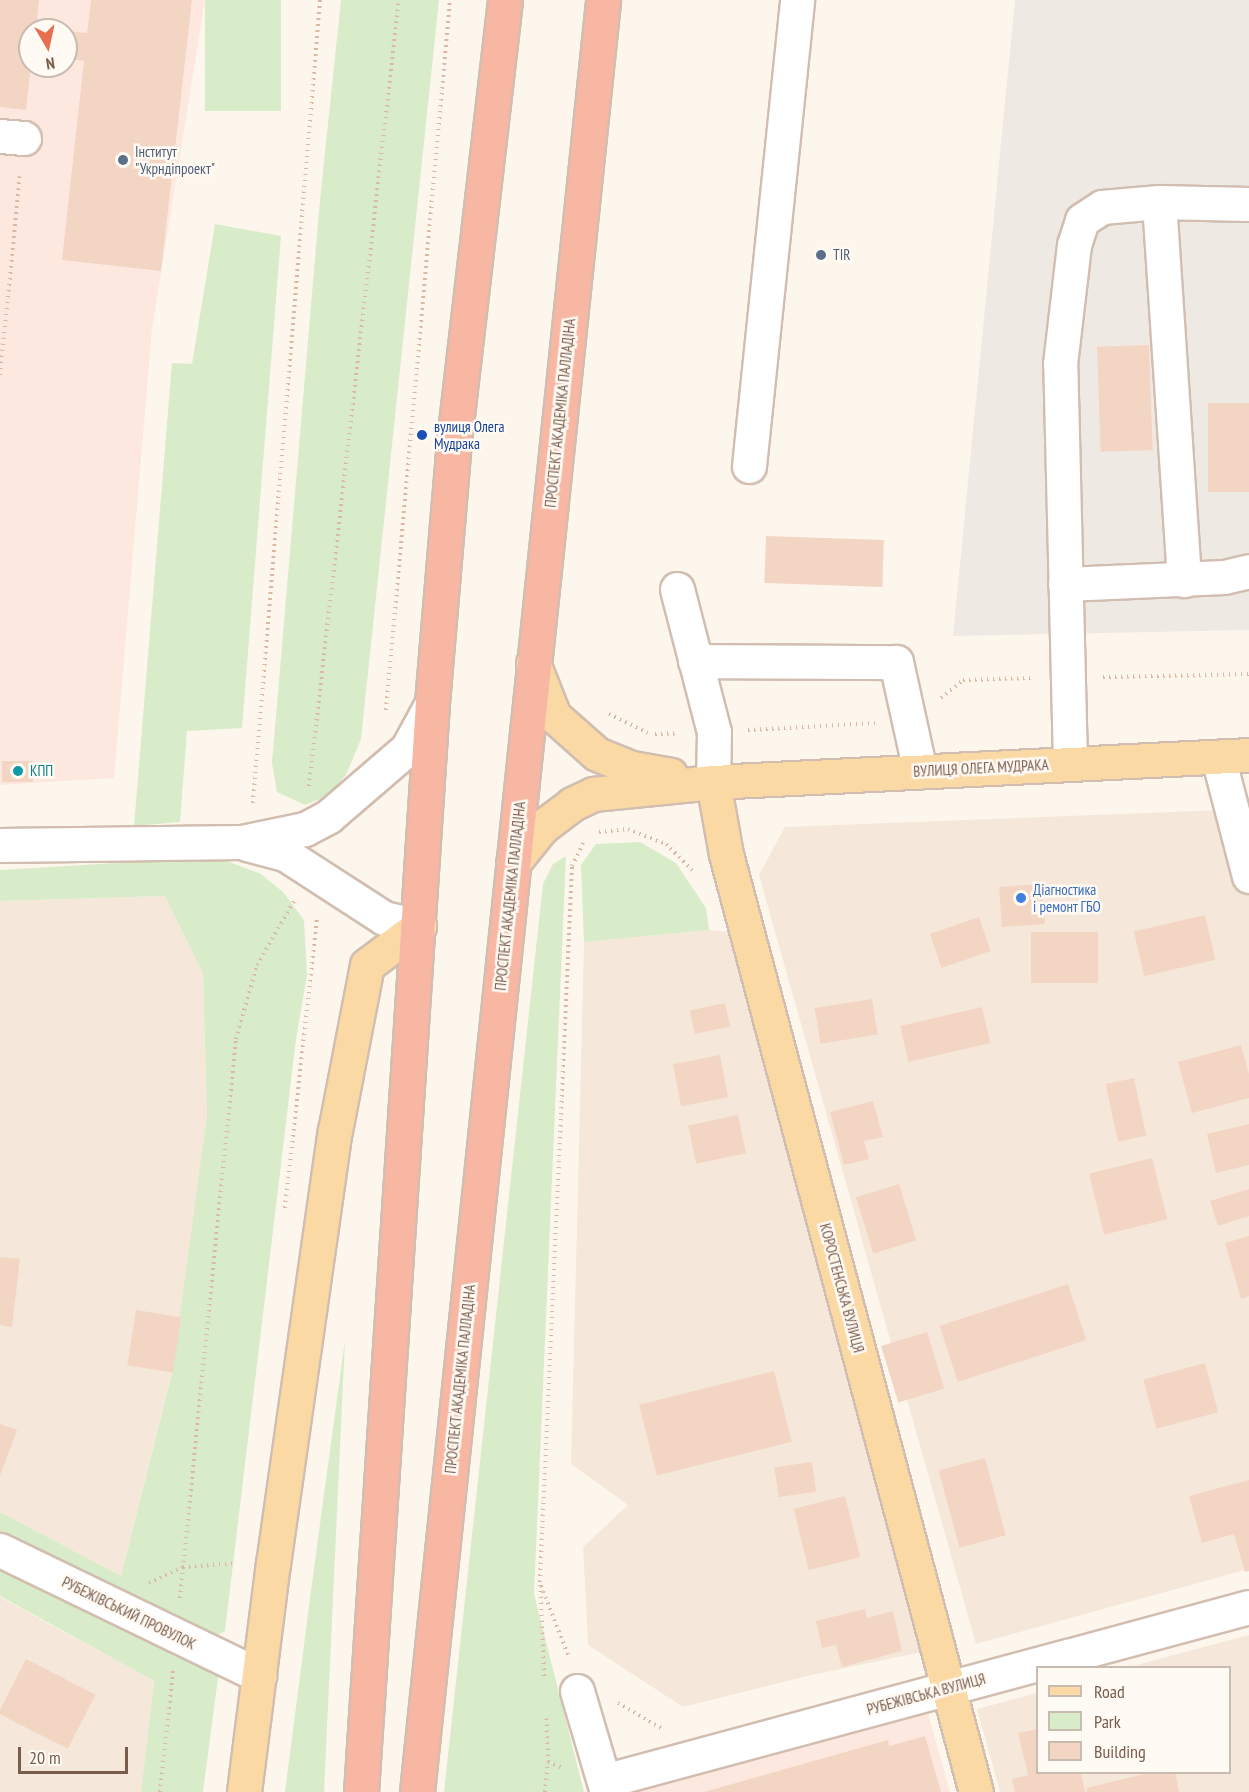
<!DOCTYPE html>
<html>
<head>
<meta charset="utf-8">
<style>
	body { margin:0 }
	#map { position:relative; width:1249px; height:1792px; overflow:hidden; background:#fdf6ec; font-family:"PT Sans Narrow",sans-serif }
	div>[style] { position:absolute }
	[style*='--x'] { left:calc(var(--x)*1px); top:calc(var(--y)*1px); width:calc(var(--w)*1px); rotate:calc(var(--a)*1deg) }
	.residential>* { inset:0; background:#f5e8da }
	.commercial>* { inset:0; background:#fde8e0 }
	.industrial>* { inset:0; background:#efe9e4 }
	.green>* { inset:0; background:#d8ecc9; transform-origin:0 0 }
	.building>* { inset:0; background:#f3d5c3; transform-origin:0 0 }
	.path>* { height:4px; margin-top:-2px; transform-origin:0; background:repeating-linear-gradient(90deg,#d9b8a5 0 1.5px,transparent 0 6px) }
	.roads { filter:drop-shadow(2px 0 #d1beb0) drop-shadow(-2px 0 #d1beb0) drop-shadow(0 2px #d1beb0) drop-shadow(0 -2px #d1beb0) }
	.minor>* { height:33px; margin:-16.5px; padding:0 16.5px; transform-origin:16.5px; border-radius:16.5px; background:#fff }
	.major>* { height:33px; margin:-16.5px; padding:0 16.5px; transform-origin:16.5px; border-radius:16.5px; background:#fbd9a5 }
	.highway>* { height:33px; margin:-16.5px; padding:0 16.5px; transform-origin:16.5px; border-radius:16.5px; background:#f7b7a3 }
	.dots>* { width:16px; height:16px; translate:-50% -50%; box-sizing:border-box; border:3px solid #fffaf3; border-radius:50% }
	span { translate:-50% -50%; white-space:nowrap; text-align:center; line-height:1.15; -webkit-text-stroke:5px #fffaf3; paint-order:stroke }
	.service-label { font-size:15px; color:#4e5e75 }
	.left { translate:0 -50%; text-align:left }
	.street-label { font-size:15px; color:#7a5c4d }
	.transit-label { font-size:15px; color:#164399 }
	.culture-label { font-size:15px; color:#0d838f }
	.shop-label { font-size:15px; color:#366cbe }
	.legend { position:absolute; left:1036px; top:1666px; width:195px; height:108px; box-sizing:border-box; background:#fffaf3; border:2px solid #cabbb1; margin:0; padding:8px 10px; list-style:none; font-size:18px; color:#7a5c4d }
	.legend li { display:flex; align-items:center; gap:12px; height:30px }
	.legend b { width:30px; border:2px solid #cabbb1 }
	.north { position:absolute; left:18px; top:18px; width:60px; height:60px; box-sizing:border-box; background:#fffaf3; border:2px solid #cabbb1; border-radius:50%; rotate:171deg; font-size:16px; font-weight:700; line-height:24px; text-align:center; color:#7a5c4d }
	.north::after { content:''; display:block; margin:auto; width:21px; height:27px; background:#e76f51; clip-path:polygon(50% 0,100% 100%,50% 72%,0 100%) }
	.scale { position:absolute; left:18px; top:1747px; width:110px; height:27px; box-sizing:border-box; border:3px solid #7a5c4d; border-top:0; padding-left:8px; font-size:18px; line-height:21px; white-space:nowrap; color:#7a5c4d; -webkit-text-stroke:4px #fffaf3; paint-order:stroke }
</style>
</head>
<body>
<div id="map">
	<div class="residential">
		<div style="clip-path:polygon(1249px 809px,1249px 1569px,976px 1644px,759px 875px,785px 827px)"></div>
		<div style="clip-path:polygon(165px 896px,203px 974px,207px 1116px,180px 1339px,121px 1576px,0 1512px,0 901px)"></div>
		<div style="clip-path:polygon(709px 930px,731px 932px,927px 1651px,807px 1676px,683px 1707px,588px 1645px,583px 1547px,628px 1505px,571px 1464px,584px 942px)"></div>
		<div style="clip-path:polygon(0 1597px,154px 1681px,141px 1792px,0 1792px)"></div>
		<div style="clip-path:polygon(1249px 1635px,1249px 1792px,1000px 1792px,977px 1709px,1037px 1693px,1038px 1772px,1230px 1772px,1230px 1668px,1129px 1667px)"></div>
	</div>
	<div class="commercial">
		<div style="clip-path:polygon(evenodd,0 0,205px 0,152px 329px,114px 778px,0 785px,0 0,30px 30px,66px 30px,66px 66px,30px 66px,30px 30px)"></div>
		<div style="clip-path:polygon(927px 1710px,950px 1792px,616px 1792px)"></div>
	</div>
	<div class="industrial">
		<div style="clip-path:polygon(1015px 0,1249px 0,1249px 630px,953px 636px)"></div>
	</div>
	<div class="green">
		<div style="left:205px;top:0;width:76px;height:111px"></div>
		<div style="clip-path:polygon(341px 0,439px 0,361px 739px,346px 775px,327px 796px,305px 805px,277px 792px,272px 763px,320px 200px)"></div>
		<div style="clip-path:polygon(215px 224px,281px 236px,242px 728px,187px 731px,180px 822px,134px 826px,172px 363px,192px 364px)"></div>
		<div style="clip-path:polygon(640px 842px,676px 863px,706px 908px,709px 930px,584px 942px,581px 865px,596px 844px)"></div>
		<div style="clip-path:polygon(566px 856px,534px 1594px,584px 1792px,444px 1792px,543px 884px,553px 864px)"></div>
		<div style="clip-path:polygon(216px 857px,261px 874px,283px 892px,304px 920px,307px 975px,296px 1039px,225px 1631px,211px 1639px,0 1535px,0 1512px,121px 1576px,172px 1373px,207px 1116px,203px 974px,165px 896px,0 901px,0 870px)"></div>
		<div style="clip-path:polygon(345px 1340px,324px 1792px,285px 1792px,312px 1583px)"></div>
		<div style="clip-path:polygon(0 1561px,219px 1670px,203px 1792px,141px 1792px,154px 1681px,0 1596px)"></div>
	</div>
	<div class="building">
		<div style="clip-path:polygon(0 0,39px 0,36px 28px,43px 30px,30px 30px,31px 66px,26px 110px,0 107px)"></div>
		<div style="clip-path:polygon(91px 0,192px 0,161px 271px,62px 260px,84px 61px,66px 58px,66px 31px,87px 33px)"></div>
		<div style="left:1149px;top:345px;width:105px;height:52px;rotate:88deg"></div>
		<div style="left:1249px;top:403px;width:89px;height:41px;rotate:90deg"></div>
		<div style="left:766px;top:536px;width:118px;height:47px;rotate:2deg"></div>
		<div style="left:2px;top:761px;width:31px;height:21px"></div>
		<div style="left:1042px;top:884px;width:40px;height:43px;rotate:86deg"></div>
		<div style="left:1205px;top:915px;width:46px;height:73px;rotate:77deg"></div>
		<div style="left:979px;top:917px;width:36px;height:52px;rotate:71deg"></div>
		<div style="left:1098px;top:932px;width:51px;height:67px;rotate:90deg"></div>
		<div style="left:872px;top:999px;width:36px;height:58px;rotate:81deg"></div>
		<div style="left:725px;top:1003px;width:24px;height:36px;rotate:78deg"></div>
		<div style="left:982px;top:1007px;width:37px;height:84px;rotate:77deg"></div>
		<div style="clip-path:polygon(1241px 1045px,1249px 1074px,1249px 1098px,1192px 1113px,1178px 1062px)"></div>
		<div style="left:720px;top:1055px;width:43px;height:48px;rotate:79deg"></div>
		<div style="left:1134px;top:1078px;width:59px;height:29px;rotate:78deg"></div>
		<div style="clip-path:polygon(873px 1101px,883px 1137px,864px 1141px,869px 1159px,844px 1165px,830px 1112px)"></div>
		<div style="left:738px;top:1115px;width:39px;height:51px;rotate:78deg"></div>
		<div style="clip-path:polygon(1249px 1124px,1249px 1165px,1216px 1173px,1207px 1134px)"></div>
		<div style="left:1152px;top:1158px;width:63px;height:65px;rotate:76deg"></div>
		<div style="left:899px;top:1184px;width:59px;height:45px;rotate:73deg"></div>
		<div style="clip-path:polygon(1249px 1189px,1249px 1216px,1218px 1226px,1210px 1201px)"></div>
		<div style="clip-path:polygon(1249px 1236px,1249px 1296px,1241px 1299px,1225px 1243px)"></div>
		<div style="clip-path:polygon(0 1257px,20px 1259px,12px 1327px,0 1325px)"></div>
		<div style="left:1068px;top:1284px;width:59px;height:135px;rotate:72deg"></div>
		<div style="left:136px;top:1310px;width:46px;height:56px;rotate:9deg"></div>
		<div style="left:927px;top:1332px;width:59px;height:48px;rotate:73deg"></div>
		<div style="left:1205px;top:1363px;width:51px;height:64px;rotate:75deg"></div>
		<div style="left:774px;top:1371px;width:73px;height:139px;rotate:76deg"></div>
		<div style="clip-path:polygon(0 1424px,17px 1430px,0 1476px)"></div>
		<div style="left:985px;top:1458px;width:80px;height:48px;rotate:75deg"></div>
		<div style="left:812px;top:1462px;width:30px;height:38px;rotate:82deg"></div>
		<div style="clip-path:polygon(1249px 1480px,1249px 1571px,1245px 1572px,1234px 1534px,1202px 1543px,1189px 1496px)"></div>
		<div style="left:845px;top:1496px;width:63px;height:53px;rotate:76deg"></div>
		<div style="clip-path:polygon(865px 1609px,867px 1618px,893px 1611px,902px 1651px,842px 1667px,836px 1645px,822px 1648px,816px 1621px)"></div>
		<div style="left:26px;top:1659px;width:78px;height:61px;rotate:27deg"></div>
		<div style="clip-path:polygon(1038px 1729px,1038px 1772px,1081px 1772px,1085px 1792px,1015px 1792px,1012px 1779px,1028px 1775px,1018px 1733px)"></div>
		<div style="clip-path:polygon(925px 1736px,941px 1792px,704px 1792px,888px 1740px,889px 1746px)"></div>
		<div style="clip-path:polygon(1153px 1772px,1175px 1772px,1179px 1792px,1087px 1792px,1086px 1788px)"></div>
	</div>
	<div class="path">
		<div style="--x:0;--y:375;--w:203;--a:-84.3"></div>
		<div style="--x:1103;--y:677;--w:146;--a:-1.2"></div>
		<div style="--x:941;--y:698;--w:28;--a:-39"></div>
		<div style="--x:963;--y:680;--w:69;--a:-1.7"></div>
		<div style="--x:386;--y:710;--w:713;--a:-84.85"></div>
		<div style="--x:609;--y:714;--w:43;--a:26"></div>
		<div style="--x:748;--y:730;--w:127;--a:-3.2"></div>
		<div style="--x:655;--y:734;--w:23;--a:-2"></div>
		<div style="--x:309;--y:786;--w:791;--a:-83.47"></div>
		<div style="--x:253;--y:803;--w:806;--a:-85.23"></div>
		<div style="--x:599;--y:832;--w:29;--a:-6"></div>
		<div style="--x:628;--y:829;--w:41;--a:21.5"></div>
		<div style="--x:666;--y:844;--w:37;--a:45"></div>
		<div style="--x:285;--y:1208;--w:293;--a:-83.7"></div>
		<div style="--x:149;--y:1583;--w:38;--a:-25"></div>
		<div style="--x:183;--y:1567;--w:54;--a:-4.2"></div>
		<div style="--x:541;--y:1586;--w:76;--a:68.5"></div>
		<div style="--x:180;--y:1598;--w:562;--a:-84.28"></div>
		<div style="--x:236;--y:1039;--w:77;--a:-74.2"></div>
		<div style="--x:257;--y:965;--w:74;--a:-60"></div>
		<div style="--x:544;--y:1676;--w:94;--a:-92.4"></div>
		<div style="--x:540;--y:1582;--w:717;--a:-87.44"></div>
		<div style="--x:572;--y:866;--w:28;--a:-64"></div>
		<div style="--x:618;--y:1703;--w:50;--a:30.2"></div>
		<div style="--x:548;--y:1762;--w:16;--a:22"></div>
		<div style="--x:160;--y:1792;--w:122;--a:-83.9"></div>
		<div style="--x:545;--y:1792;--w:30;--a:-84"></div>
		<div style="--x:548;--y:1762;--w:46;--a:-92.5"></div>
	</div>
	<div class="roads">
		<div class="minor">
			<div style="--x:0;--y:136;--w:24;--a:5"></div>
			<div style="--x:1159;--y:202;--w:379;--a:86.2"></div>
			<div style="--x:749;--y:466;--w:468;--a:-84.1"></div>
			<div style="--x:1065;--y:584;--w:159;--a:-2.5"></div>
			<div style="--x:1224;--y:577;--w:26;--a:-13"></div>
			<div style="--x:677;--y:589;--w:148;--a:75.5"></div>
			<div style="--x:714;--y:732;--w:50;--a:91.1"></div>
			<div style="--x:695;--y:661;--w:201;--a:0.3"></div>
			<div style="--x:896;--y:662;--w:112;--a:77.6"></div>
			<div style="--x:1218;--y:757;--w:123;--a:75.4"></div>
			<div style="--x:1070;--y:763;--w:399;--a:-91.4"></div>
			<div style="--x:1060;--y:364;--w:120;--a:-83.3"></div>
			<div style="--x:1074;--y:245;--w:26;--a:-72"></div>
			<div style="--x:1082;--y:220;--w:24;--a:-33"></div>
			<div style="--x:1102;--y:207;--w:57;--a:-5"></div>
			<div style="--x:1159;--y:202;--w:90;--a:1.3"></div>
			<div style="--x:247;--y:844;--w:39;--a:15"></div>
			<div style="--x:285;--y:854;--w:118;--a:32.9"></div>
			<div style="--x:384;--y:918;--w:36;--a:13"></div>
			<div style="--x:0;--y:845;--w:242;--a:-0.7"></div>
			<div style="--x:242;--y:842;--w:64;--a:-11.7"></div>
			<div style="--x:305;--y:829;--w:27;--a:-28"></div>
			<div style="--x:329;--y:816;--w:103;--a:-40.7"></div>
			<div style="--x:407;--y:749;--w:52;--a:-61.5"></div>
			<div style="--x:0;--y:1550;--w:288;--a:25.8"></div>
			<div style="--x:577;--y:1691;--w:105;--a:73.5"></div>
			<div style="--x:604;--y:1781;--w:668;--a:-15.1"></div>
		</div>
		<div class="major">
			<div style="--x:533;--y:663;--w:57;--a:68.4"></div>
			<div style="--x:554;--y:716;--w:57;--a:41.5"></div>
			<div style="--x:597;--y:754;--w:38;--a:22"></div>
			<div style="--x:632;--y:768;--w:39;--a:10"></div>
			<div style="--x:713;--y:782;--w:73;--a:79.8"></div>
			<div style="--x:726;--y:854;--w:971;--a:75.08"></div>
			<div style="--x:513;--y:863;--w:46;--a:-51.1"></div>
			<div style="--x:542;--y:827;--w:38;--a:-37"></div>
			<div style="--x:572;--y:804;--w:23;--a:-25"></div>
			<div style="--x:593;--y:794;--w:121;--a:-5.7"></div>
			<div style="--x:713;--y:782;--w:537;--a:-2.88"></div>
			<div style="--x:244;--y:1792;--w:230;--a:-82.8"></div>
			<div style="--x:273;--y:1564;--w:437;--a:-81.9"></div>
			<div style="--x:335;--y:1131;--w:169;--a:-79.1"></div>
			<div style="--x:367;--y:965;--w:65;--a:-36.9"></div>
		</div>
		<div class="highway">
			<div style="--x:361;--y:1792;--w:1091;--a:-86.27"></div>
			<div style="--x:432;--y:703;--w:263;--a:-85.2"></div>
			<div style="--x:454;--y:441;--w:444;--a:-83.4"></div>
			<div style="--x:417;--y:1792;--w:1802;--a:-84.07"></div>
		</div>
	</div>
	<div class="dots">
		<div style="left:123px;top:160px;background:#5c6f8a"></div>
		<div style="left:821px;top:255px;background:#5c6f8a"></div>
		<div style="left:422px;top:435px;background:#1a4fb4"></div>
		<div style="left:18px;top:771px;background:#0f9aa8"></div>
		<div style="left:1021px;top:898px;background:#3f7fe0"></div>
	</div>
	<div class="service-label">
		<span class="left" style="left:135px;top:160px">Інститут<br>"Укрндіпроект"</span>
		<span class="left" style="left:833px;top:255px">TIR</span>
	</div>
	<div class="street-label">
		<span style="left:560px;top:413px;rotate:-84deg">ПРОСПЕКТ АКАДЕМІКА ПАЛЛАДІНА</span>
		<span style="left:981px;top:768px;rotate:-3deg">ВУЛИЦЯ ОЛЕГА МУДРАКА</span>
		<span style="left:510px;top:896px;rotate:-84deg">ПРОСПЕКТ АКАДЕМІКА ПАЛЛАДІНА</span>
		<span style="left:842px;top:1288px;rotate:75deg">КОРОСТЕНСЬКА ВУЛИЦЯ</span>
		<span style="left:460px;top:1379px;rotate:-84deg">ПРОСПЕКТ АКАДЕМІКА ПАЛЛАДІНА</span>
		<span style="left:129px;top:1613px;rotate:26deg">РУБЕЖІВСЬКИЙ ПРОВУЛОК</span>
		<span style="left:926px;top:1694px;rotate:-15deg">РУБЕЖІВСЬКА ВУЛИЦЯ</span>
	</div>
	<div class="transit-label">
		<span class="left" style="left:434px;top:435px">вулиця Олега<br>Мудрака</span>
	</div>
	<div class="culture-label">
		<span class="left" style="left:30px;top:771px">КПП</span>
	</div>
	<div class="shop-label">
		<span class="left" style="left:1033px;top:898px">Діагностика<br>і ремонт ГБО</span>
	</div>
	<ul class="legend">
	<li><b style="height:8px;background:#fbd9a5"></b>Road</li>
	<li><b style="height:16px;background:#d8ecc9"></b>Park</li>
	<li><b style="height:16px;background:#f3d5c3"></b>Building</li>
	</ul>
	<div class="north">N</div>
	<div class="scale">20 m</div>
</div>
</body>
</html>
